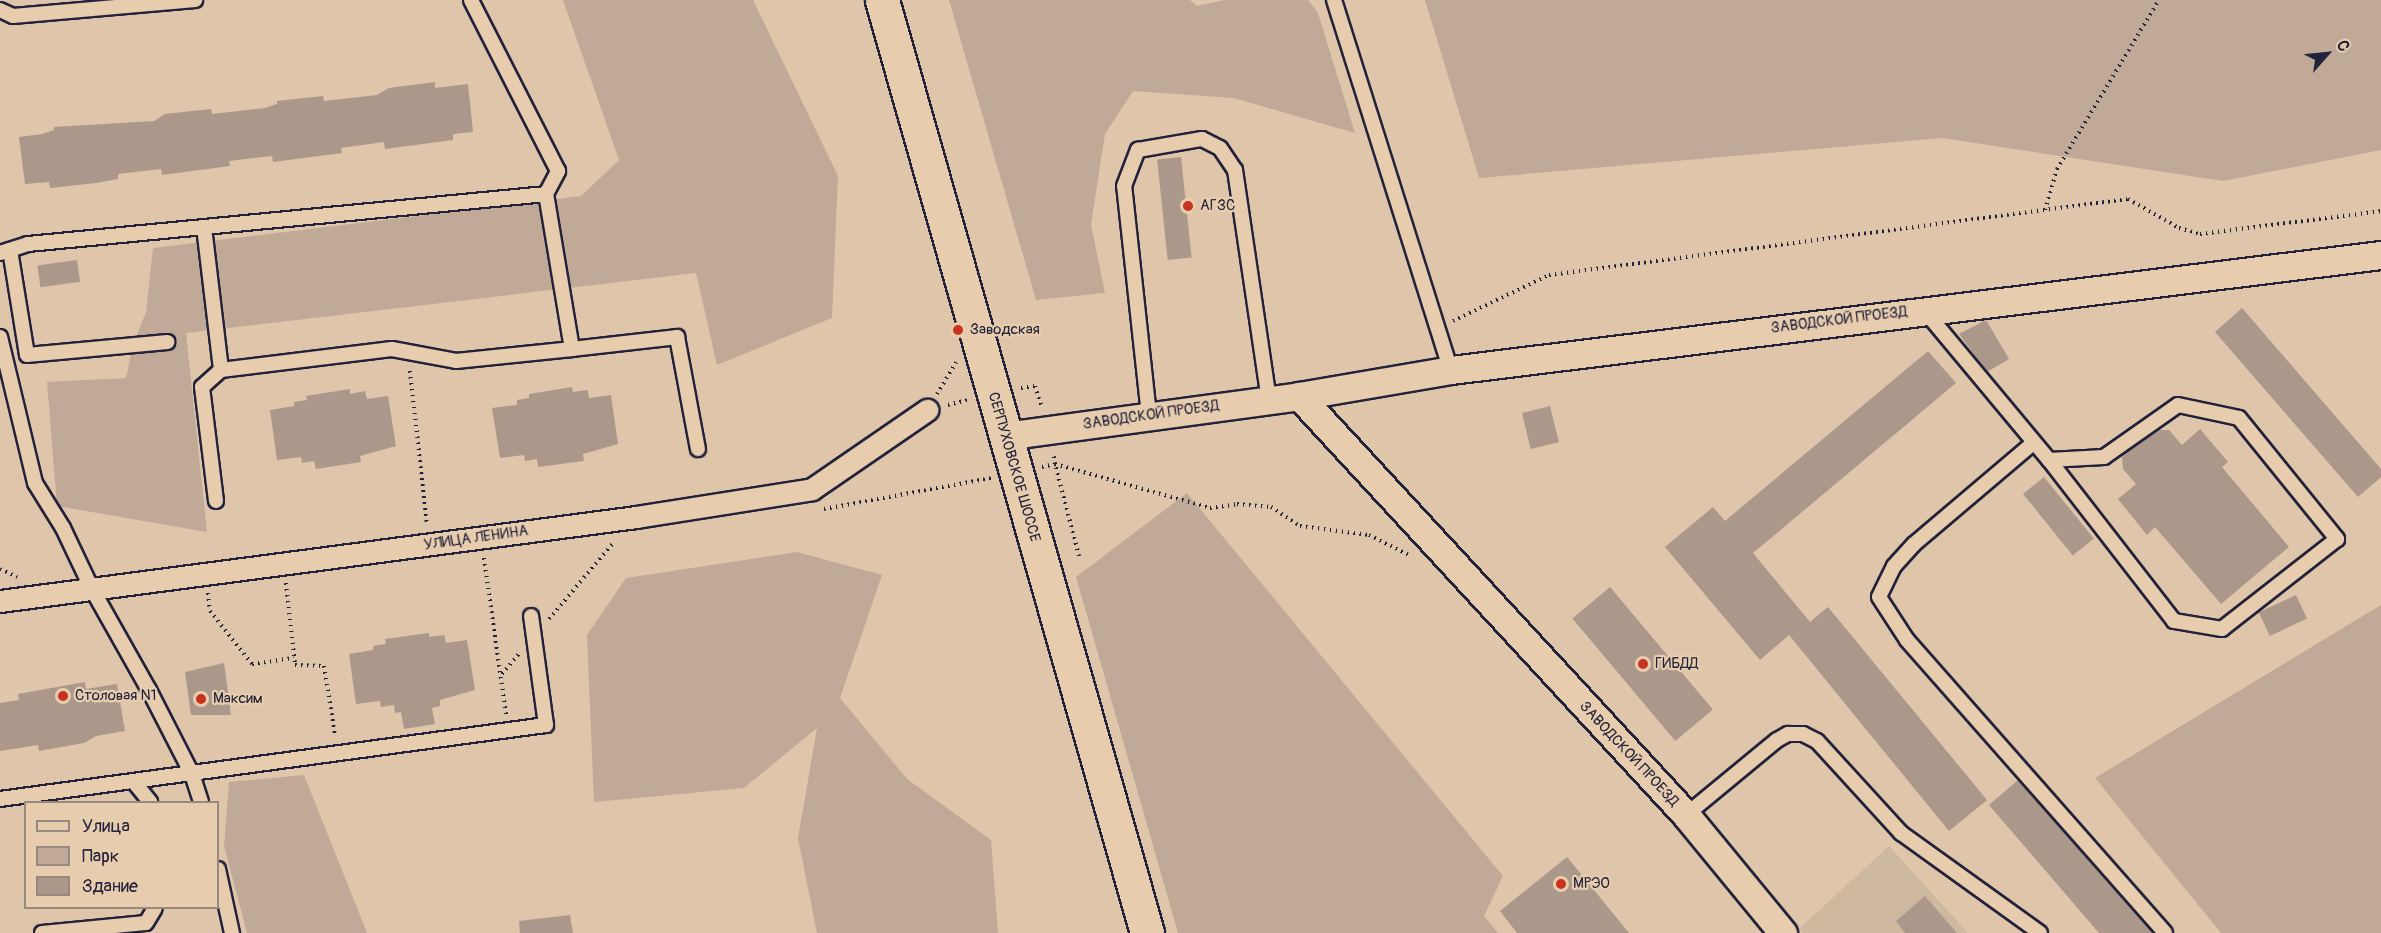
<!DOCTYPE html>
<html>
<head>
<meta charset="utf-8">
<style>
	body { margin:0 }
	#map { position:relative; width:2381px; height:933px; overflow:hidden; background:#dfc5a9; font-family:Pangolin,sans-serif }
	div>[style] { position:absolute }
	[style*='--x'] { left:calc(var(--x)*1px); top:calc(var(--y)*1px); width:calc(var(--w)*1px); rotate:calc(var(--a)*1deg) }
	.built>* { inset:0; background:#cfb8a0 }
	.green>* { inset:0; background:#c0aa97 }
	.building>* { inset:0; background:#ab988a; transform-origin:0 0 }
	.path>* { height:4px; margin-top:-2px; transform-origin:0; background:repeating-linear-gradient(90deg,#22223b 0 1.5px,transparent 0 6px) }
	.roads { filter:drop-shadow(2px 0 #22223b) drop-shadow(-2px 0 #22223b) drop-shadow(0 2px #22223b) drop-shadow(0 -2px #22223b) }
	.service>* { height:14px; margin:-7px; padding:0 7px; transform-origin:7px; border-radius:7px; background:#e7ccae }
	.pedestrian>* { height:21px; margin:-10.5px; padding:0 10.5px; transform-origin:10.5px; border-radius:10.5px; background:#e7ccae }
	.minor>* { height:27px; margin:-13.5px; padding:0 13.5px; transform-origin:13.5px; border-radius:13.5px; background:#e7ccae }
	.secondary>* { height:33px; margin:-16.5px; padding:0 16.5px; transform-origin:16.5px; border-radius:16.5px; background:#e7ccae }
	.dots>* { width:16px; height:16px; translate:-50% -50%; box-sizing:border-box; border:3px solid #e7ccae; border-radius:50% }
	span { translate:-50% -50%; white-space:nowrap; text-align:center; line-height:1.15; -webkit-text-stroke:4.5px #e7ccae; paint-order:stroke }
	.poi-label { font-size:15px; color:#22223b }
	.left { translate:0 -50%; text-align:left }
	.street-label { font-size:15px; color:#22223b }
	.legend { position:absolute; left:24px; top:801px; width:195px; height:108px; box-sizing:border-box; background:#e7ccae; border:2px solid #988880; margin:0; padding:8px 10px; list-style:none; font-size:18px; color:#22223b }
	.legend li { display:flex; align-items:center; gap:12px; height:30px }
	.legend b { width:30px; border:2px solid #988880 }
	.north { position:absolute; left:2297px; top:24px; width:60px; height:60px; -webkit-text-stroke:4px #e7ccae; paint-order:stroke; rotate:63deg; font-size:16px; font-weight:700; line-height:24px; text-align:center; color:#22223b }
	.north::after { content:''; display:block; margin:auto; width:21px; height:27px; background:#22223b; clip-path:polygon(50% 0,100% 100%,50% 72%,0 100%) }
</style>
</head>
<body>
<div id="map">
	<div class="built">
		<div style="clip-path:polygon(1889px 846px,1968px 933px,1803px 933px,1799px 929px)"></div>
	</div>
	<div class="green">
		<div style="clip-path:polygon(563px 0,753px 0,838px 176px,832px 318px,717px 365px,696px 273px,186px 333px,207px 532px,57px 506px,47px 382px,126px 378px,133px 345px,146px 312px,153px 248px,581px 196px,619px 160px)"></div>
		<div style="clip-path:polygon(949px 0,1190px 0,1197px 6px,1224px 0,1308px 0,1318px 13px,1355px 133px,1234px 98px,1133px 91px,1105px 134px,1091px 225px,1105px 293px,1036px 300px)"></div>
		<div style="clip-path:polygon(1425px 0,2381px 0,2381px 150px,2223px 181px,1942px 138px,1479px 178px)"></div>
		<div style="clip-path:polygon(1187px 493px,1503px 876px,1484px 916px,1498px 933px,1178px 933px,1076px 577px)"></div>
		<div style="clip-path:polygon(797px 552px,882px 575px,840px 698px,907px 779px,991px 840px,998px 933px,817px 933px,798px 838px,817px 728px,744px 788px,594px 802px,587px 635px,626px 578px)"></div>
		<div style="clip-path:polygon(2381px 605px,2381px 933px,2221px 933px,2095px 778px)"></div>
		<div style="clip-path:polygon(304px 775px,367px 933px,247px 933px,224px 846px,229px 782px)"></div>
	</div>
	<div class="building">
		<div style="clip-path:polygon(435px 82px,435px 88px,468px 84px,473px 132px,453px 134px,453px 140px,385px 149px,384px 142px,341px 148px,342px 153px,273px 162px,272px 156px,229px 161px,230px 166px,162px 175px,161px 169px,118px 174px,118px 179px,96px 183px,50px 188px,49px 182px,25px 184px,19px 137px,42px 134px,54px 130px,54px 127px,154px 121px,165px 114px,211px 109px,212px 114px,265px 108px,277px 104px,277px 101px,323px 96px,324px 101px,377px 95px,389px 88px)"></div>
		<div style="left:1181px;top:157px;width:101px;height:24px;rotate:84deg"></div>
		<div style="left:77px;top:260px;width:22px;height:40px;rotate:82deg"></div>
		<div style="clip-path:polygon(2242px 308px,2381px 469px,2381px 477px,2358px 497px,2215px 332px)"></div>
		<div style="clip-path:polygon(1986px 320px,2009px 359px,1987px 372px,1959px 334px)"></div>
		<div style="clip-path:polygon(1928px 351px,1956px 383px,1753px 553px,1810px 622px,1828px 607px,1987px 800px,1949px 831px,1789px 635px,1760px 660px,1665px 547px,1713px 507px,1725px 521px)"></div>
		<div style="clip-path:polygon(572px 387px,573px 392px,588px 390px,589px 398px,611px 395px,618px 444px,583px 454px,584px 461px,538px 467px,537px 459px,525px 461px,524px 455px,500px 458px,492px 408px,517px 405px,517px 400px,529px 398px,529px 394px)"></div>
		<div style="clip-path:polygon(350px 389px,350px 394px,365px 391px,367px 399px,388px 396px,396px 446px,360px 456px,361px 462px,316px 469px,314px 461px,302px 463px,301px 457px,277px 460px,270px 410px,294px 406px,294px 402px,307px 400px,306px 396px)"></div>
		<div style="left:1550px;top:406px;width:37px;height:29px;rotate:76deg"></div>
		<div style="clip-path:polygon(2200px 429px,2228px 462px,2222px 467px,2289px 547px,2221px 604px,2155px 527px,2147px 535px,2118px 499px,2136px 484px,2123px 469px,2122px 457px,2133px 447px,2159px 430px,2169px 430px,2182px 445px)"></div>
		<div style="left:2044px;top:477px;width:79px;height:27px;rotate:51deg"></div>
		<div style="left:1610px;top:587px;width:160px;height:49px;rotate:50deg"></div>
		<div style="left:2296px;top:595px;width:26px;height:41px;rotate:65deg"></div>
		<div style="clip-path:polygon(429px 633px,429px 637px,444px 635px,446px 643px,467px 640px,475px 690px,440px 700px,440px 706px,432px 708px,435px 724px,404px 729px,401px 712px,395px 713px,394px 705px,381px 707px,380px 701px,356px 704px,349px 654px,373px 650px,373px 646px,386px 644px,385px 639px)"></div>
		<div style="clip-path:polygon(224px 663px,231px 715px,191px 715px,185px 672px)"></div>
		<div style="clip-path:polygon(85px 682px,86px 689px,117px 684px,125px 731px,96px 736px,84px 743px,39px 751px,38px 745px,0 751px,0 703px,19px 700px,18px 694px)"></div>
		<div style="clip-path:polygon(2018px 780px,2153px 933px,2099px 933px,1989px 805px)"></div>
		<div style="clip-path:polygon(1567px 857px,1629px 933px,1517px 933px,1500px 911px)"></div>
		<div style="clip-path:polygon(1925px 896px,1957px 933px,1905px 933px,1896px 921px)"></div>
		<div style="clip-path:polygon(570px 915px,573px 933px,520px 933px,519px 921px)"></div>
	</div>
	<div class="path">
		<div style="--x:2045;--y:210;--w:43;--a:-73.7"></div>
		<div style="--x:2057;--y:169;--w:197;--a:-58.9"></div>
		<div style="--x:1453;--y:321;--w:106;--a:-25.6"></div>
		<div style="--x:1549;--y:275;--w:584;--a:-7.48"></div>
		<div style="--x:2128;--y:199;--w:59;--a:29.6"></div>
		<div style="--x:2179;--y:228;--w:22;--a:16"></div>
		<div style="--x:2200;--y:234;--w:182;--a:-7.2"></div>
		<div style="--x:410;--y:371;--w:154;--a:83.7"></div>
		<div style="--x:1021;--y:388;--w:14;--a:-8"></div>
		<div style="--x:1035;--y:386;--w:23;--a:72"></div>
		<div style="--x:937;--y:394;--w:37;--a:-59"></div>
		<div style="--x:948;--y:405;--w:20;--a:-15"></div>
		<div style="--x:1042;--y:467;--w:13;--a:-13"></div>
		<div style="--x:1055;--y:464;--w:11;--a:-100"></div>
		<div style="--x:824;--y:509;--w:170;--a:-10.5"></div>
		<div style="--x:1079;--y:556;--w:95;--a:-104.6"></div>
		<div style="--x:1055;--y:464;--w:161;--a:15.8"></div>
		<div style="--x:1210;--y:508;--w:27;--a:-8"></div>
		<div style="--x:1237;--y:504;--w:34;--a:5"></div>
		<div style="--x:1271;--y:507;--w:35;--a:33"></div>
		<div style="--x:1300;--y:526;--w:70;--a:7.4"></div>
		<div style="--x:1369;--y:535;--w:47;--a:26.6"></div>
		<div style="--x:484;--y:558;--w:158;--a:82"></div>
		<div style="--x:0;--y:569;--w:19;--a:25"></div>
		<div style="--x:286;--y:583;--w:82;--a:83.7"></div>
		<div style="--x:295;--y:665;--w:29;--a:2"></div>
		<div style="--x:324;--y:666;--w:70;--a:80.9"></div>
		<div style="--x:208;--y:593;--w:18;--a:84"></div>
		<div style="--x:210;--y:611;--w:68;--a:51.6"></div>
		<div style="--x:252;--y:664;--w:42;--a:-8.1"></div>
		<div style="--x:549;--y:619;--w:101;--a:-49.8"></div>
		<div style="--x:502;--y:674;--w:26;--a:-50"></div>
	</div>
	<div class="roads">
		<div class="service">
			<div style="--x:1334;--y:0;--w:388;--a:72.5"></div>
			<div style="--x:0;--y:10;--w:14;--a:25"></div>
			<div style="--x:13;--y:16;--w:183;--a:-5"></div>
			<div style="--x:204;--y:227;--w:144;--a:83.2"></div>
			<div style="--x:221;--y:370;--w:172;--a:-7"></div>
			<div style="--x:392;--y:349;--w:65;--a:10.6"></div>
			<div style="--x:456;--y:361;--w:117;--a:-5.9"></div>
			<div style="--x:572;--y:349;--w:157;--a:-99.5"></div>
			<div style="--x:10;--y:250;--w:106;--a:80.8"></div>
			<div style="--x:27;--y:355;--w:141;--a:-5.3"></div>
			<div style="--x:0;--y:253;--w:29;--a:-18"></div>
			<div style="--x:28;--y:244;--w:520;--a:-5.51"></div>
			<div style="--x:546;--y:194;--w:26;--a:-62"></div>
			<div style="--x:558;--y:171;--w:192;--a:-117"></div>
			<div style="--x:1924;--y:310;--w:195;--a:50.2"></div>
			<div style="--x:2049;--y:460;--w:55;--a:-3.1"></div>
			<div style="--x:2104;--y:457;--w:90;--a:-35.1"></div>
			<div style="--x:2178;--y:405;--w:62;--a:12"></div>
			<div style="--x:2239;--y:418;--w:156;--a:51"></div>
			<div style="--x:2337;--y:539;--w:146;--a:142"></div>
			<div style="--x:2222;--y:629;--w:49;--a:-170.5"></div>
			<div style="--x:2174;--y:621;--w:204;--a:-127.8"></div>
			<div style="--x:0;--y:337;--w:150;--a:76.5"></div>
			<div style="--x:35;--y:483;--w:53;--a:58.1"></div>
			<div style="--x:63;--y:528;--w:68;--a:64.6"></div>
			<div style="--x:92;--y:589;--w:116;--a:60.6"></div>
			<div style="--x:149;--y:690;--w:94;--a:62.9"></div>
			<div style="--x:192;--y:774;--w:29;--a:72"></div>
			<div style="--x:572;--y:349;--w:106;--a:-6.5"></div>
			<div style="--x:677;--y:337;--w:114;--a:79.4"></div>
			<div style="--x:1149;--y:415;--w:230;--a:-96.2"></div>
			<div style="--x:1124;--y:186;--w:39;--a:-69"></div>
			<div style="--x:1138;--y:150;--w:65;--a:-9.8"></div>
			<div style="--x:1202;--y:139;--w:20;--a:27"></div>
			<div style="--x:1220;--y:148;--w:27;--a:56"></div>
			<div style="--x:1235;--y:170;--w:232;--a:81.6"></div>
			<div style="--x:2032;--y:444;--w:155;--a:139.7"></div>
			<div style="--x:1914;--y:544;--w:30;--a:132"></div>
			<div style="--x:1894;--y:566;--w:34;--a:116"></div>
			<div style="--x:1879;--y:597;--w:51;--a:56.9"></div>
			<div style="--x:1907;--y:640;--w:390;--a:48.6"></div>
			<div style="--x:216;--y:501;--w:115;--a:-97"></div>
			<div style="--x:202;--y:387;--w:25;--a:-42"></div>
			<div style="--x:134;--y:782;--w:26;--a:51"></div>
			<div style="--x:0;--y:799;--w:551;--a:-7.72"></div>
			<div style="--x:546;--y:725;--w:110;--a:-97.8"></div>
			<div style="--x:1686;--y:815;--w:118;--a:-39.5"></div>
			<div style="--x:1777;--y:740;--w:13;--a:-29"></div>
			<div style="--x:1788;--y:734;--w:15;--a:0"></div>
			<div style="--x:1803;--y:734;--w:16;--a:27"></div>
			<div style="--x:1817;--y:741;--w:125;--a:47.6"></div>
			<div style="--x:1901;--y:833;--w:171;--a:35.7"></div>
			<div style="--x:218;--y:869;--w:66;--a:77.7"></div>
			<div style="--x:42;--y:933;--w:104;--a:-5.5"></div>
			<div style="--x:146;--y:923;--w:17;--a:-59"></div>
		</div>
		<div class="pedestrian">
			<div style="--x:0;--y:601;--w:642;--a:-7.52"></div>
			<div style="--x:636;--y:517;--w:178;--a:-9"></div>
			<div style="--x:812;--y:489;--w:140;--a:-34.5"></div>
		</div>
		<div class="minor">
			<div style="--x:1299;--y:396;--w:570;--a:47.27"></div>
			<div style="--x:1686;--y:815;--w:153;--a:50.6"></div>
			<div style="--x:1004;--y:436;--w:298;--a:-7.7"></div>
			<div style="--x:1299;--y:396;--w:154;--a:-9.7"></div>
			<div style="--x:1451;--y:370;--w:937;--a:-7.05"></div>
		</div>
		<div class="secondary">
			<div style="--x:882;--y:0;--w:970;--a:74.14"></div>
		</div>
	</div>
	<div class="dots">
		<div style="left:1188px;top:206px;background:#c8321e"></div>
		<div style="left:958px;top:330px;background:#c8321e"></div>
		<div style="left:1643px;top:664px;background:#c8321e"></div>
		<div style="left:63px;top:696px;background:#c8321e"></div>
		<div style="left:201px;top:699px;background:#c8321e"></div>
		<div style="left:1561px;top:884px;background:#c8321e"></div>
	</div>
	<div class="poi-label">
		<span class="left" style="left:1200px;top:206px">АГЗС</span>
		<span class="left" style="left:970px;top:330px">Заводская</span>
		<span class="left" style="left:1655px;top:664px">ГИБДД</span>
		<span class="left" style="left:75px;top:696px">Столовая N1</span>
		<span class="left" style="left:213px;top:699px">Максим</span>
		<span class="left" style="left:1573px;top:884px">МРЭО</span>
	</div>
	<div class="street-label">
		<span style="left:1839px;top:320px;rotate:-7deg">ЗАВОДСКОЙ ПРОЕЗД</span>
		<span style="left:1151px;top:415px;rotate:-8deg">ЗАВОДСКОЙ ПРОЕЗД</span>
		<span style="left:1014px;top:467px;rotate:74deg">СЕРПУХОВСКОЕ ШОССЕ</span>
		<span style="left:476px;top:538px;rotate:-8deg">УЛИЦА ЛЕНИНА</span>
		<span style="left:1629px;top:754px;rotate:47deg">ЗАВОДСКОЙ ПРОЕЗД</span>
	</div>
	<ul class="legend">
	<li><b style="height:8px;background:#e7ccae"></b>Улица</li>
	<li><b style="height:16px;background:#c0aa97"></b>Парк</li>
	<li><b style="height:16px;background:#ab988a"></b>Здание</li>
	</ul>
	<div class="north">С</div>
</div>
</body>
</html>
